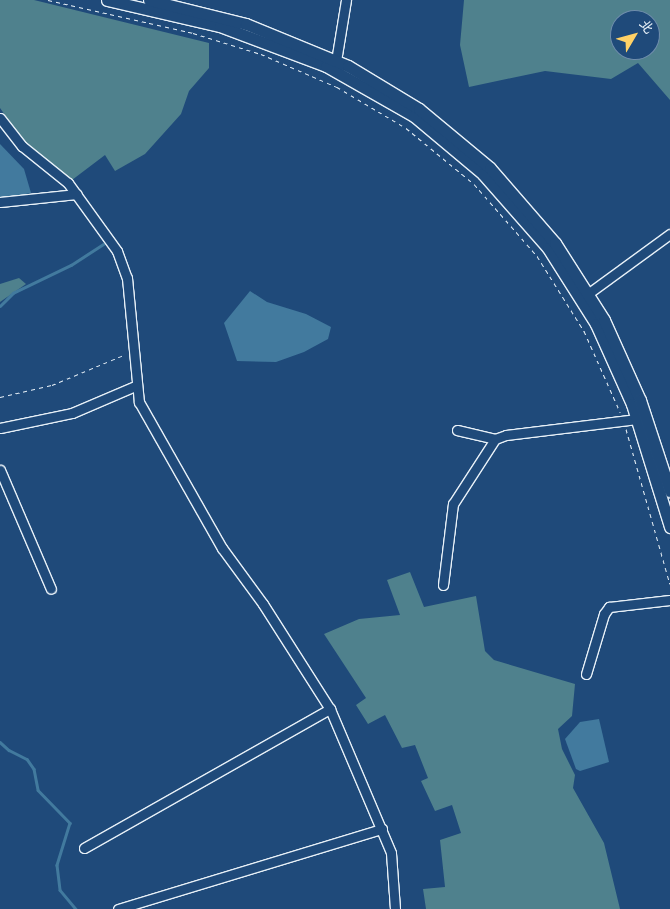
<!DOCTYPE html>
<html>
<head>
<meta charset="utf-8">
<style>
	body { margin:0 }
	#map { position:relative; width:670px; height:909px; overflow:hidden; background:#1f4a7a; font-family:Pangolin,"LXGW WenKai TC",sans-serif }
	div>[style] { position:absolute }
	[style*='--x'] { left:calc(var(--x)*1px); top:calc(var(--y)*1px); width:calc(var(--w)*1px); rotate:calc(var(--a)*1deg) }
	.green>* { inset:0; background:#4f818d }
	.water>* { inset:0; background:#427a9e }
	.stream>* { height:2.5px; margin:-1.25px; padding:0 1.25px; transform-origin:1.25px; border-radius:1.25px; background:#427a9e }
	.path>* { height:1px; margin-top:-0.5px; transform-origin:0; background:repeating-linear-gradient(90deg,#e8f1f8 0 4px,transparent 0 8px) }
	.roads { filter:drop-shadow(1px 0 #e8f1f8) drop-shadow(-1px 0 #e8f1f8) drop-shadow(0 1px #e8f1f8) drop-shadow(0 -1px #e8f1f8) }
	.minor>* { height:9px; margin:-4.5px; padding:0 4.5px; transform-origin:4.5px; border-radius:4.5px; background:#1f4a7a }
	.major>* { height:11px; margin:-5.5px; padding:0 5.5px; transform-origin:5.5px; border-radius:5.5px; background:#1f4a7a }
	span { translate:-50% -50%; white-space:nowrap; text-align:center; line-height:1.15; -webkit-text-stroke:4px #1f4a7a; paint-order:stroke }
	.north { position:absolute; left:610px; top:10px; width:50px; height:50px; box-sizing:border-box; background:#1f4a7a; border:1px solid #6f8dac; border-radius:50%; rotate:53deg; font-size:14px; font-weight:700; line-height:20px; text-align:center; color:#e8f1f8 }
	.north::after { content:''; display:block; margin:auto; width:18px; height:22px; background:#ffd166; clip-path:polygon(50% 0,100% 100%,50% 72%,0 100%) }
</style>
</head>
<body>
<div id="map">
	<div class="green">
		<div style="clip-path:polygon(0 0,34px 0,209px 43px,209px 68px,189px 91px,181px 114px,145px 154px,115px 171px,105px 155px,72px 180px,22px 139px,0 108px)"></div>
		<div style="clip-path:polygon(evenodd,464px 0,670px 0,670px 100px,638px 63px,611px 79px,545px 71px,469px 87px,460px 45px,464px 0,620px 20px,650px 20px,650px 50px,620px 50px,620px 20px)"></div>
		<div style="clip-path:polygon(19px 278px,26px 284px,0 302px,0 284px)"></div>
		<div style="clip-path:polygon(410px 572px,424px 607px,476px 596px,485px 651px,494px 660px,575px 684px,572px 716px,558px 729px,562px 749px,575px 775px,573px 788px,604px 843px,620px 909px,426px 909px,423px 889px,445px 887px,440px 840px,461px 833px,452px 805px,435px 811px,421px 781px,428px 778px,415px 745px,402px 748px,385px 715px,368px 724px,356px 705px,366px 698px,324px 634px,359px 619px,400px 615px,387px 580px)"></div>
	</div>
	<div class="water">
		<div style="clip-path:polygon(0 144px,24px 169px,31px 193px,0 199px)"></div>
		<div style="clip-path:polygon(250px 291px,267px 302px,306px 314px,331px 327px,328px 339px,304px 352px,276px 362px,237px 361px,224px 323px)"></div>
		<div style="clip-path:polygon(599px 719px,609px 762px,580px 771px,576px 769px,565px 739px,580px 722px)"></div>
	</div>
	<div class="stream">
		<div style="--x:0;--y:306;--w:18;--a:-45"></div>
		<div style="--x:13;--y:293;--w:64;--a:-25.8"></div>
		<div style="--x:71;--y:265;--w:38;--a:-33"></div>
		<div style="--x:0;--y:742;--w:12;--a:42"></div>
		<div style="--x:9;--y:750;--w:20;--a:27"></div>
		<div style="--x:27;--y:759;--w:12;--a:55"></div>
		<div style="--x:34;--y:769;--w:21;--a:79"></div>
		<div style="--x:38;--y:790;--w:46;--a:45.9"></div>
		<div style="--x:70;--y:823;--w:44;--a:107.2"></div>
		<div style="--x:57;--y:865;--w:25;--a:83"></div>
		<div style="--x:60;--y:890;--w:25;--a:50"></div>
	</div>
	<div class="path">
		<div style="--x:48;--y:0;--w:149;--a:12.8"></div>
		<div style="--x:193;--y:33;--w:71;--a:17.2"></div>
		<div style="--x:261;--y:54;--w:83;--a:23.5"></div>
		<div style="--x:337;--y:87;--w:80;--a:30.7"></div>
		<div style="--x:406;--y:128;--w:88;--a:39.5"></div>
		<div style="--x:474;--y:184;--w:96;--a:48.8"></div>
		<div style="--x:537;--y:256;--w:89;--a:57.9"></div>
		<div style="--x:584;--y:331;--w:89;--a:66"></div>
		<div style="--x:0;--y:397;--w:53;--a:-13"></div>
		<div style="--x:52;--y:385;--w:80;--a:-22.7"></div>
		<div style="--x:626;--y:429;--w:161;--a:74.2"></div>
	</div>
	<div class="roads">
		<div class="minor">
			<div style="--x:336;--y:61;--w:62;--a:-80.7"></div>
			<div style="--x:0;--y:118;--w:36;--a:52"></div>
			<div style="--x:22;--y:146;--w:59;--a:38.8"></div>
			<div style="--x:68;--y:183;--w:84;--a:54.2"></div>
			<div style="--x:117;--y:251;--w:29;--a:70"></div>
			<div style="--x:127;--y:278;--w:125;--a:84.5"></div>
			<div style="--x:139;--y:402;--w:168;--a:60.4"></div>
			<div style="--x:222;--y:548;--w:69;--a:53.8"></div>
			<div style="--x:263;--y:604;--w:125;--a:57.5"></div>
			<div style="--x:330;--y:709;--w:156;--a:67"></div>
			<div style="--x:391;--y:853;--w:56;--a:85.9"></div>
			<div style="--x:0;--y:202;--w:77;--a:-5.9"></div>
			<div style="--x:589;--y:293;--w:100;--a:-36.1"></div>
			<div style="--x:0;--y:428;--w:74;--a:-11.8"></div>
			<div style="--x:72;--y:413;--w:69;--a:-23.2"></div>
			<div style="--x:457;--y:430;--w:39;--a:13"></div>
			<div style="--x:495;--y:439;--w:12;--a:-20"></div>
			<div style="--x:506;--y:435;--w:132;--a:-7"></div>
			<div style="--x:0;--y:470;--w:129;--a:66.8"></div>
			<div style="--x:443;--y:585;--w:82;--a:-83"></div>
			<div style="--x:453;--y:504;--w:77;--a:-57.1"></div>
			<div style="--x:586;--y:674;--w:63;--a:-73.3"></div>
			<div style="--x:604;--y:614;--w:9;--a:-54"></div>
			<div style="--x:609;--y:607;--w:61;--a:-6.5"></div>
			<div style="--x:84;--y:848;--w:283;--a:-29.5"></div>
			<div style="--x:118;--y:909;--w:276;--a:-16.9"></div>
		</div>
		<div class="major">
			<div style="--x:107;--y:0;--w:116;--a:13"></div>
			<div style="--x:220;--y:26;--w:113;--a:20.7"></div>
			<div style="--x:326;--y:66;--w:101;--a:29.6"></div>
			<div style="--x:414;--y:116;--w:90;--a:40"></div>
			<div style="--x:483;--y:174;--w:98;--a:48.7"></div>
			<div style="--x:548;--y:248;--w:90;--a:57.7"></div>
			<div style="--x:596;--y:324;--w:88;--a:65.8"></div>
			<div style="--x:632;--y:404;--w:129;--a:72.8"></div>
			<div style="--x:149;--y:0;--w:100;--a:13.9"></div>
			<div style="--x:246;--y:24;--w:110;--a:22.4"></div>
			<div style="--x:348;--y:66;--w:83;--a:31.2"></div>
			<div style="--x:419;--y:109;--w:92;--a:39.7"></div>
			<div style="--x:490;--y:168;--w:99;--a:49.1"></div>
			<div style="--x:555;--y:243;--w:91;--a:57.5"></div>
			<div style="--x:604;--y:320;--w:88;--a:65.8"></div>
			<div style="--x:640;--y:400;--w:96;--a:71.8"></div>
		</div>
	</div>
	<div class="north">北</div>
</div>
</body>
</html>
